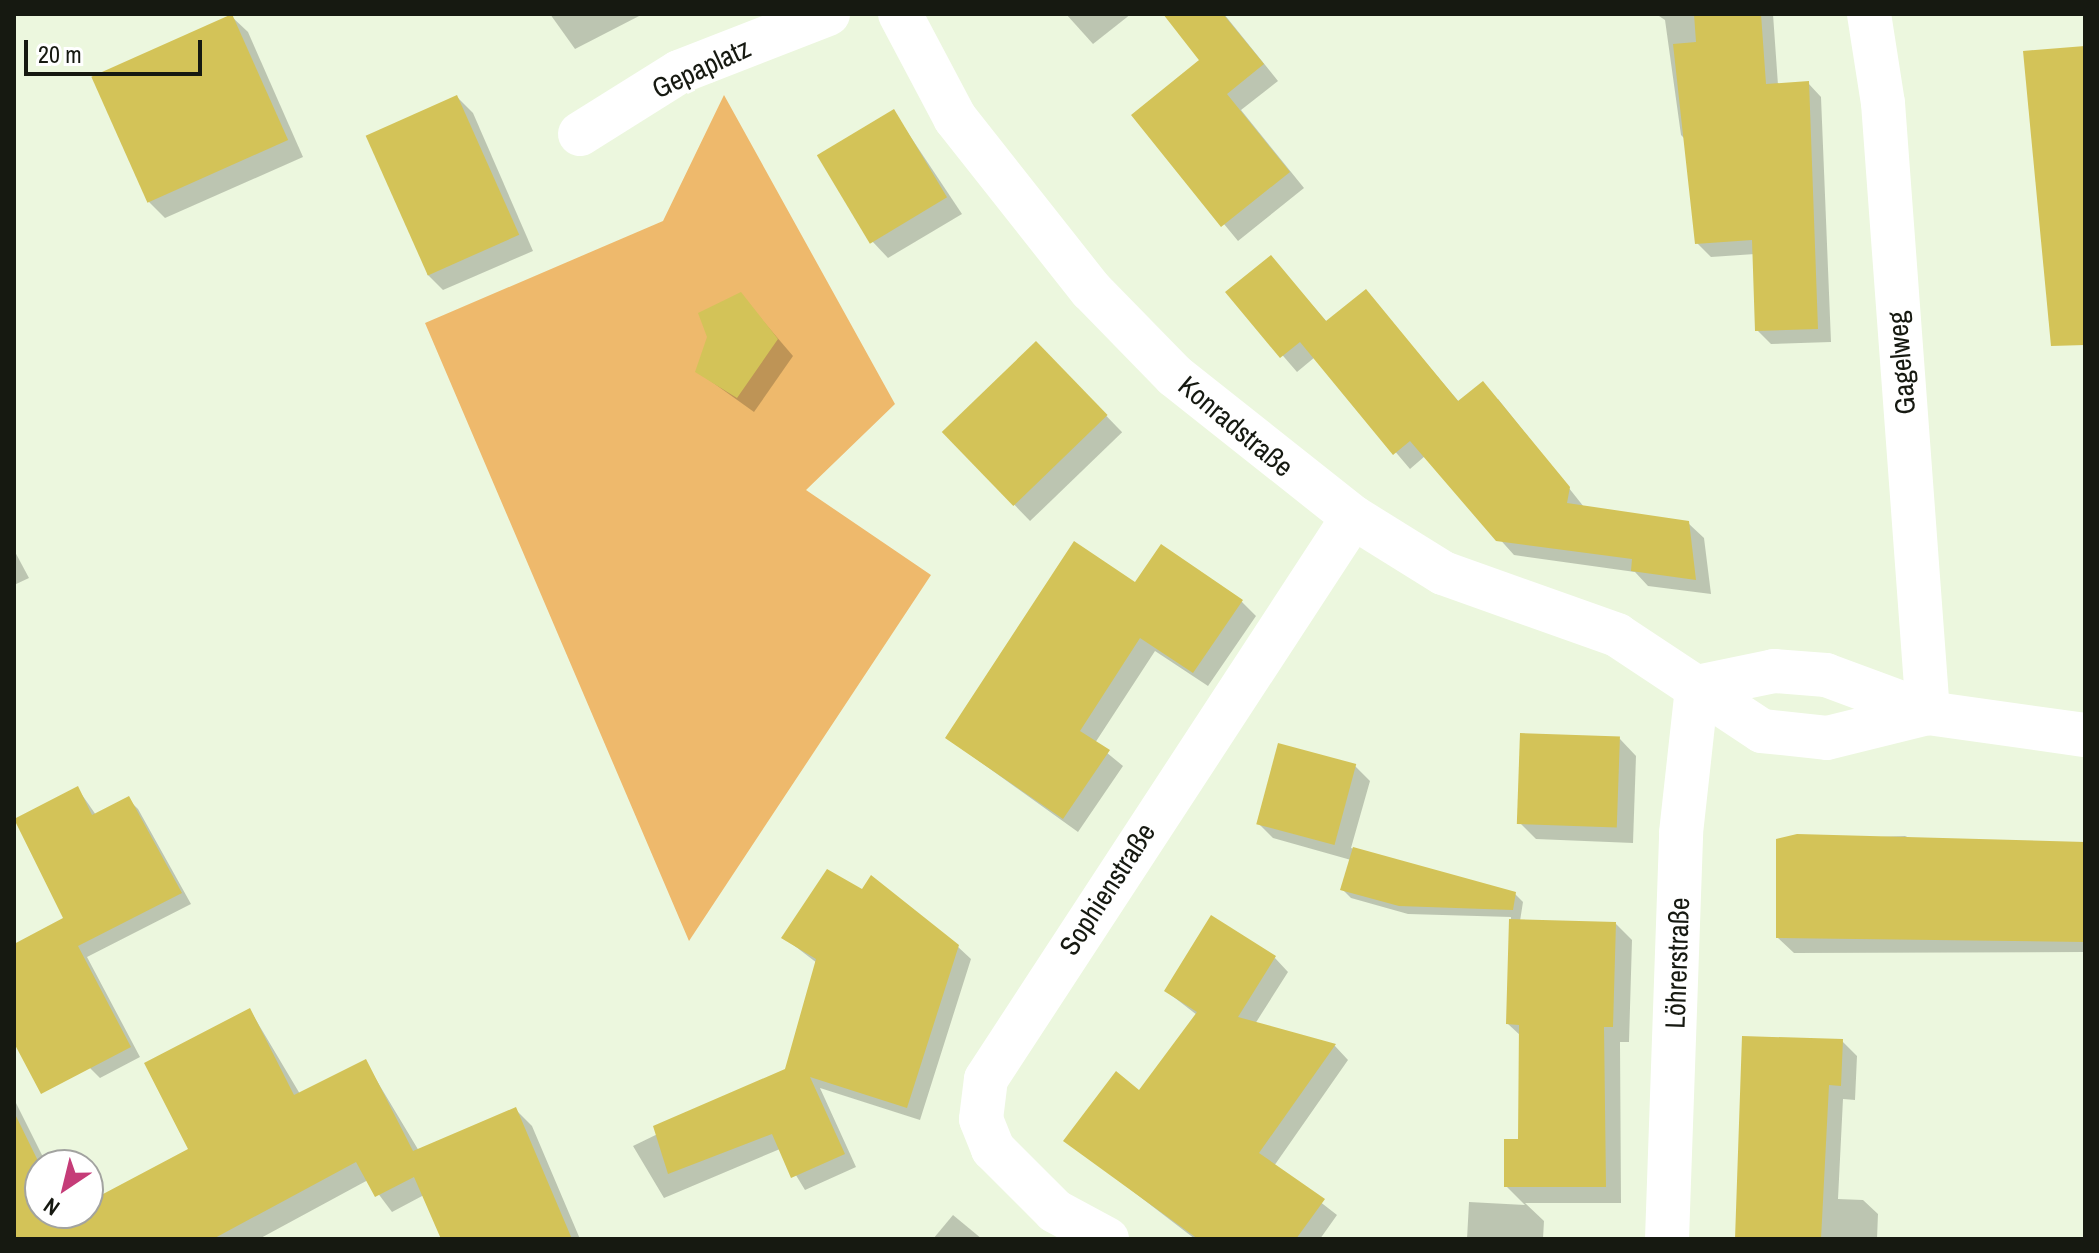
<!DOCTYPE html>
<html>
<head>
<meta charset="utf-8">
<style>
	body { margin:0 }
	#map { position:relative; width:2099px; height:1253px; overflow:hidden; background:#ecf7de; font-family:"Archivo Narrow",sans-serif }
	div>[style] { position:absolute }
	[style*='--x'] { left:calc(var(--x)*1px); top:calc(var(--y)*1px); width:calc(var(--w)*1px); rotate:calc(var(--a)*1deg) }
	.green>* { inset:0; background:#eeb96c }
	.shadow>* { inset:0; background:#0003; transform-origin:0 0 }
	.building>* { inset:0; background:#d3c358; transform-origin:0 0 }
	.street>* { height:44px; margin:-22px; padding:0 22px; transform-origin:22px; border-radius:22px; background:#fff }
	span { translate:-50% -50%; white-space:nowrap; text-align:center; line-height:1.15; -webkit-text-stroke:6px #fff; paint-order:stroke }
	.street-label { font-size:28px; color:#161911 }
	.frame { position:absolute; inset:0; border:16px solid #161911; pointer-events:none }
	.north { position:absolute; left:24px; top:1149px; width:80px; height:80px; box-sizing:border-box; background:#fff; border:2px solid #a2a3a0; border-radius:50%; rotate:215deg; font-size:22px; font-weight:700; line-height:32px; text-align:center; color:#161911 }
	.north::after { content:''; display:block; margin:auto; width:28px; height:36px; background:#c53c78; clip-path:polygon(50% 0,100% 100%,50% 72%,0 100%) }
	.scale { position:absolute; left:24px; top:40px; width:178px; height:36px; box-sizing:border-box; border:4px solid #161911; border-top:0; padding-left:10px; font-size:24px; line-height:28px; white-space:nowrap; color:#161911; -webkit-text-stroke:6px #fff; paint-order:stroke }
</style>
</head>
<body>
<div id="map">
	<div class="green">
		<div style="clip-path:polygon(724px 95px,895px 404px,806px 490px,931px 575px,689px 941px,425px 323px,663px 221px)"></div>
	</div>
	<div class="shadow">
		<div style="clip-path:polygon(550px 14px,643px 14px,575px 49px)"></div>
		<div style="clip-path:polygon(1066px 14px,1131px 14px,1093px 44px)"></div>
		<div style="clip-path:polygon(1165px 14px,1224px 14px,1278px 81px,1241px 110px,1304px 188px,1238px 241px,1134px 115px,1210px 70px)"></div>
		<div style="clip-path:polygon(1656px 14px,1773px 14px,1778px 85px,1808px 83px,1821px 97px,1831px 342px,1771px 344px,1757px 330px,1755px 254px,1711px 257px,1697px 243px,1691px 145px,1681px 135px,1665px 20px)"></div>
		<div style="clip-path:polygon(231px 16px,248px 32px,303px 157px,165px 218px,149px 202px)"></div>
		<div style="clip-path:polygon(457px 97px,473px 113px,533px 251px,443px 290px,427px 274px)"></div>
		<div style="clip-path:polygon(894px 112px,962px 214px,888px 258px,872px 241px)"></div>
		<div style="clip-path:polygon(1271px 258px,1327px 322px,1365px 291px,1460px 403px,1498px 399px,1584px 507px,1688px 523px,1704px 538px,1711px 594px,1648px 586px,1635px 572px,1514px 555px,1425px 456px,1410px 469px,1315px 357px,1297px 372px,1228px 292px)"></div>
		<div style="clip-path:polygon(740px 294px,793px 356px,754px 412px,698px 372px)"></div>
		<div style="left:1036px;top:343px;width:124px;height:128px;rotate:46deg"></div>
		<div style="clip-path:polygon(14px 550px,29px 578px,14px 585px)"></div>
		<div style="clip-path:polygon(1136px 584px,1242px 602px,1256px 616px,1208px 686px,1155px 651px,1095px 743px,1123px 766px,1078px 832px,947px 738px)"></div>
		<div style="clip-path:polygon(1620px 739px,1636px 756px,1633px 843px,1536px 839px,1520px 823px)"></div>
		<div style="clip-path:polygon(1355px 766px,1370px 781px,1351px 848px,1515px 894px,1523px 902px,1520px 921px,1616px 924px,1632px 940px,1629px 1042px,1620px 1042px,1621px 1203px,1525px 1203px,1544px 1221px,1543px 1239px,1467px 1239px,1469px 1202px,1525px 1205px,1506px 1186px,1520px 1141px,1521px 1036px,1508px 1024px,1511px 917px,1408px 914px,1351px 898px,1343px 890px,1351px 860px,1273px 838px,1258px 823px)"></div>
		<div style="clip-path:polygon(78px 789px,96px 815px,128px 799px,138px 809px,191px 904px,87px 957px,140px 1057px,100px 1078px,90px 1068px,66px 919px)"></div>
		<div style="clip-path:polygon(1905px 836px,1924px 844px,2085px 844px,2085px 952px,1794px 953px,1778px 938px,1778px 841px)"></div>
		<div style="clip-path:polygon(783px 937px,957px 946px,971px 959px,920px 1120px,820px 1088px,856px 1167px,805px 1190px,780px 1149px,664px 1198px,633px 1146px,787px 1071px,817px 963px)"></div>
		<div style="clip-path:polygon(1275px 958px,1288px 972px,1255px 1024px,1335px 1046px,1348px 1060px,1274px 1166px,1337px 1215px,1320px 1239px,1195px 1239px,1066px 1140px,1140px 1093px,1197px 1015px,1166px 991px)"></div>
		<div style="clip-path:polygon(250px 1010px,300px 1094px,365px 1061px,419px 1151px,516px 1110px,532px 1126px,580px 1239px,443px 1239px,424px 1195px,392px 1212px,368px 1180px,259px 1239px,125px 1239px,191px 1150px)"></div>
		<div style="clip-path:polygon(1842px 1041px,1857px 1056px,1855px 1100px,1843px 1099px,1838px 1199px,1863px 1200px,1878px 1214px,1877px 1239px,1736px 1239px)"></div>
		<div style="clip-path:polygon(14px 1099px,47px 1165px,40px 1165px,40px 1213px,71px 1213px,84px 1239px,14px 1239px)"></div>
		<div style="clip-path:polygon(953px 1215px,982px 1239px,933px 1239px)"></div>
	</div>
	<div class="building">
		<div style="left:232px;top:14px;width:138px;height:154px;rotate:66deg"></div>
		<div style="clip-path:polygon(1163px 14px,1223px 14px,1264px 64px,1227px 94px,1290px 172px,1221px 227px,1131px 115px,1199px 60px,1209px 73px)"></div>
		<div style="clip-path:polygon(1694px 14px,1761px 14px,1766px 84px,1809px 81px,1818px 329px,1755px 331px,1752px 240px,1695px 244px,1673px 44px,1696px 42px)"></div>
		<div style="clip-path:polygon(2085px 46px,2085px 345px,2051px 346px,2023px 51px)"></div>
		<div style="left:457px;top:95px;width:153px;height:100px;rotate:66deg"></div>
		<div style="left:894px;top:109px;width:103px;height:90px;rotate:59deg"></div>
		<div style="clip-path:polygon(1271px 255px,1326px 321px,1366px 289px,1458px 401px,1483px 381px,1570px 487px,1567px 503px,1689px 521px,1696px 580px,1631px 571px,1632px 559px,1496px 541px,1410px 441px,1393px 455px,1300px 342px,1280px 358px,1225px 292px)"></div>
		<div style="clip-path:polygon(741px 292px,778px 339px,737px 398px,695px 372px,707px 337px,698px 313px)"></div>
		<div style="left:1036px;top:341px;width:103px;height:131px;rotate:46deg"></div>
		<div style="clip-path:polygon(1074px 541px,1135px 582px,1161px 544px,1243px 600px,1193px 673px,1140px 638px,1080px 731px,1110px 750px,1063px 819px,945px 738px)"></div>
		<div style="left:1520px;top:733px;width:100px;height:91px;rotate:2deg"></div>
		<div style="left:1278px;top:743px;width:81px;height:84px;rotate:15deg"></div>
		<div style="clip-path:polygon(78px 786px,92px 815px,129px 796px,182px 893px,78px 946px,131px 1047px,41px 1094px,14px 1043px,14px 944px,63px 918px,14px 819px)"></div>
		<div style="clip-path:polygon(1797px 834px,2085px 842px,2085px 942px,1776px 938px,1776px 839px)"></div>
		<div style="clip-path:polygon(1353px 847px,1516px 892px,1513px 910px,1399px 906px,1340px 890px)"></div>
		<div style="clip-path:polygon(827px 869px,862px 889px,871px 875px,959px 945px,907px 1108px,810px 1077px,845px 1154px,791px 1178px,772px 1134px,668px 1174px,653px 1126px,785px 1069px,816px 959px,781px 938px)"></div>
		<div style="clip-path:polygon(1211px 915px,1276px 956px,1238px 1017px,1336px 1044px,1259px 1153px,1325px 1199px,1296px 1239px,1198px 1239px,1063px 1141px,1116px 1071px,1139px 1090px,1197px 1012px,1164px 991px)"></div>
		<div style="clip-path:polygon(1509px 919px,1616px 922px,1613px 1027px,1604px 1027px,1606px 1187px,1504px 1187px,1504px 1139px,1518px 1139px,1519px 1025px,1506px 1024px)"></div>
		<div style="clip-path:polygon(250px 1008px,294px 1095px,366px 1059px,413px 1151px,516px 1107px,572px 1239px,441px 1239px,414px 1177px,375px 1197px,356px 1162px,213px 1239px,14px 1239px,14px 1112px,40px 1165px,40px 1213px,88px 1213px,88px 1202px,188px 1149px,144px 1063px)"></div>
		<div style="clip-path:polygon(1742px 1036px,1843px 1039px,1841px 1086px,1829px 1085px,1821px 1239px,1735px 1239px)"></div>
	</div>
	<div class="street">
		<div style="--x:900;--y:14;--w:118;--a:62.1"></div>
		<div style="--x:955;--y:118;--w:219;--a:51.7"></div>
		<div style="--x:1091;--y:290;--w:120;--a:45.7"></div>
		<div style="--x:1175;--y:376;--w:227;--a:38.4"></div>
		<div style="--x:1353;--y:517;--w:106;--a:31.9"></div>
		<div style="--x:1443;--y:573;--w:185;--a:19.6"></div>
		<div style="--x:1617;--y:635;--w:174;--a:33.5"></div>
		<div style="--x:1762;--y:731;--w:65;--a:6.1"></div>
		<div style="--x:1827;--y:738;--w:104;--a:-13.9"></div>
		<div style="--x:1869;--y:14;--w:90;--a:81.1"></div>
		<div style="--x:1883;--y:103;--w:612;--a:85.78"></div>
		<div style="--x:580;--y:134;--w:117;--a:-32.1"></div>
		<div style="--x:679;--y:72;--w:160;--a:-21.3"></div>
		<div style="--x:1697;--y:687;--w:79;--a:-11.7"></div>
		<div style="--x:1774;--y:671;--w:52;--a:4.4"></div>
		<div style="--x:1826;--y:675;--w:109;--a:20.4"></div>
		<div style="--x:1928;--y:713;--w:159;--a:8"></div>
		<div style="--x:1107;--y:1239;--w:59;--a:-151.7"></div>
		<div style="--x:1055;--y:1211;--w:88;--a:-135"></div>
		<div style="--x:993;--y:1149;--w:32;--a:-112"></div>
		<div style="--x:981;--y:1119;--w:40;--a:-82.9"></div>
		<div style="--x:986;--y:1079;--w:671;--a:-56.85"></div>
		<div style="--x:1667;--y:1239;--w:406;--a:-88"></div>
		<div style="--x:1681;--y:833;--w:147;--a:-83.7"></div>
	</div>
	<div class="street-label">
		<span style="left:701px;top:68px;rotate:-25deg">Gepaplatz</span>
		<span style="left:1901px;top:363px;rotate:-95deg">Gagelweg</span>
		<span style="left:1236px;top:426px;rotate:40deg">Konradstraße</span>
		<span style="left:1107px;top:889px;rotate:-57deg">Sophienstraße</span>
		<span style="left:1677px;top:963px;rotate:-88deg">Löhrerstraße</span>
	</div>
	<div class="frame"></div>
	<div class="north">N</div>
	<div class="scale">20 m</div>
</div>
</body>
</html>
